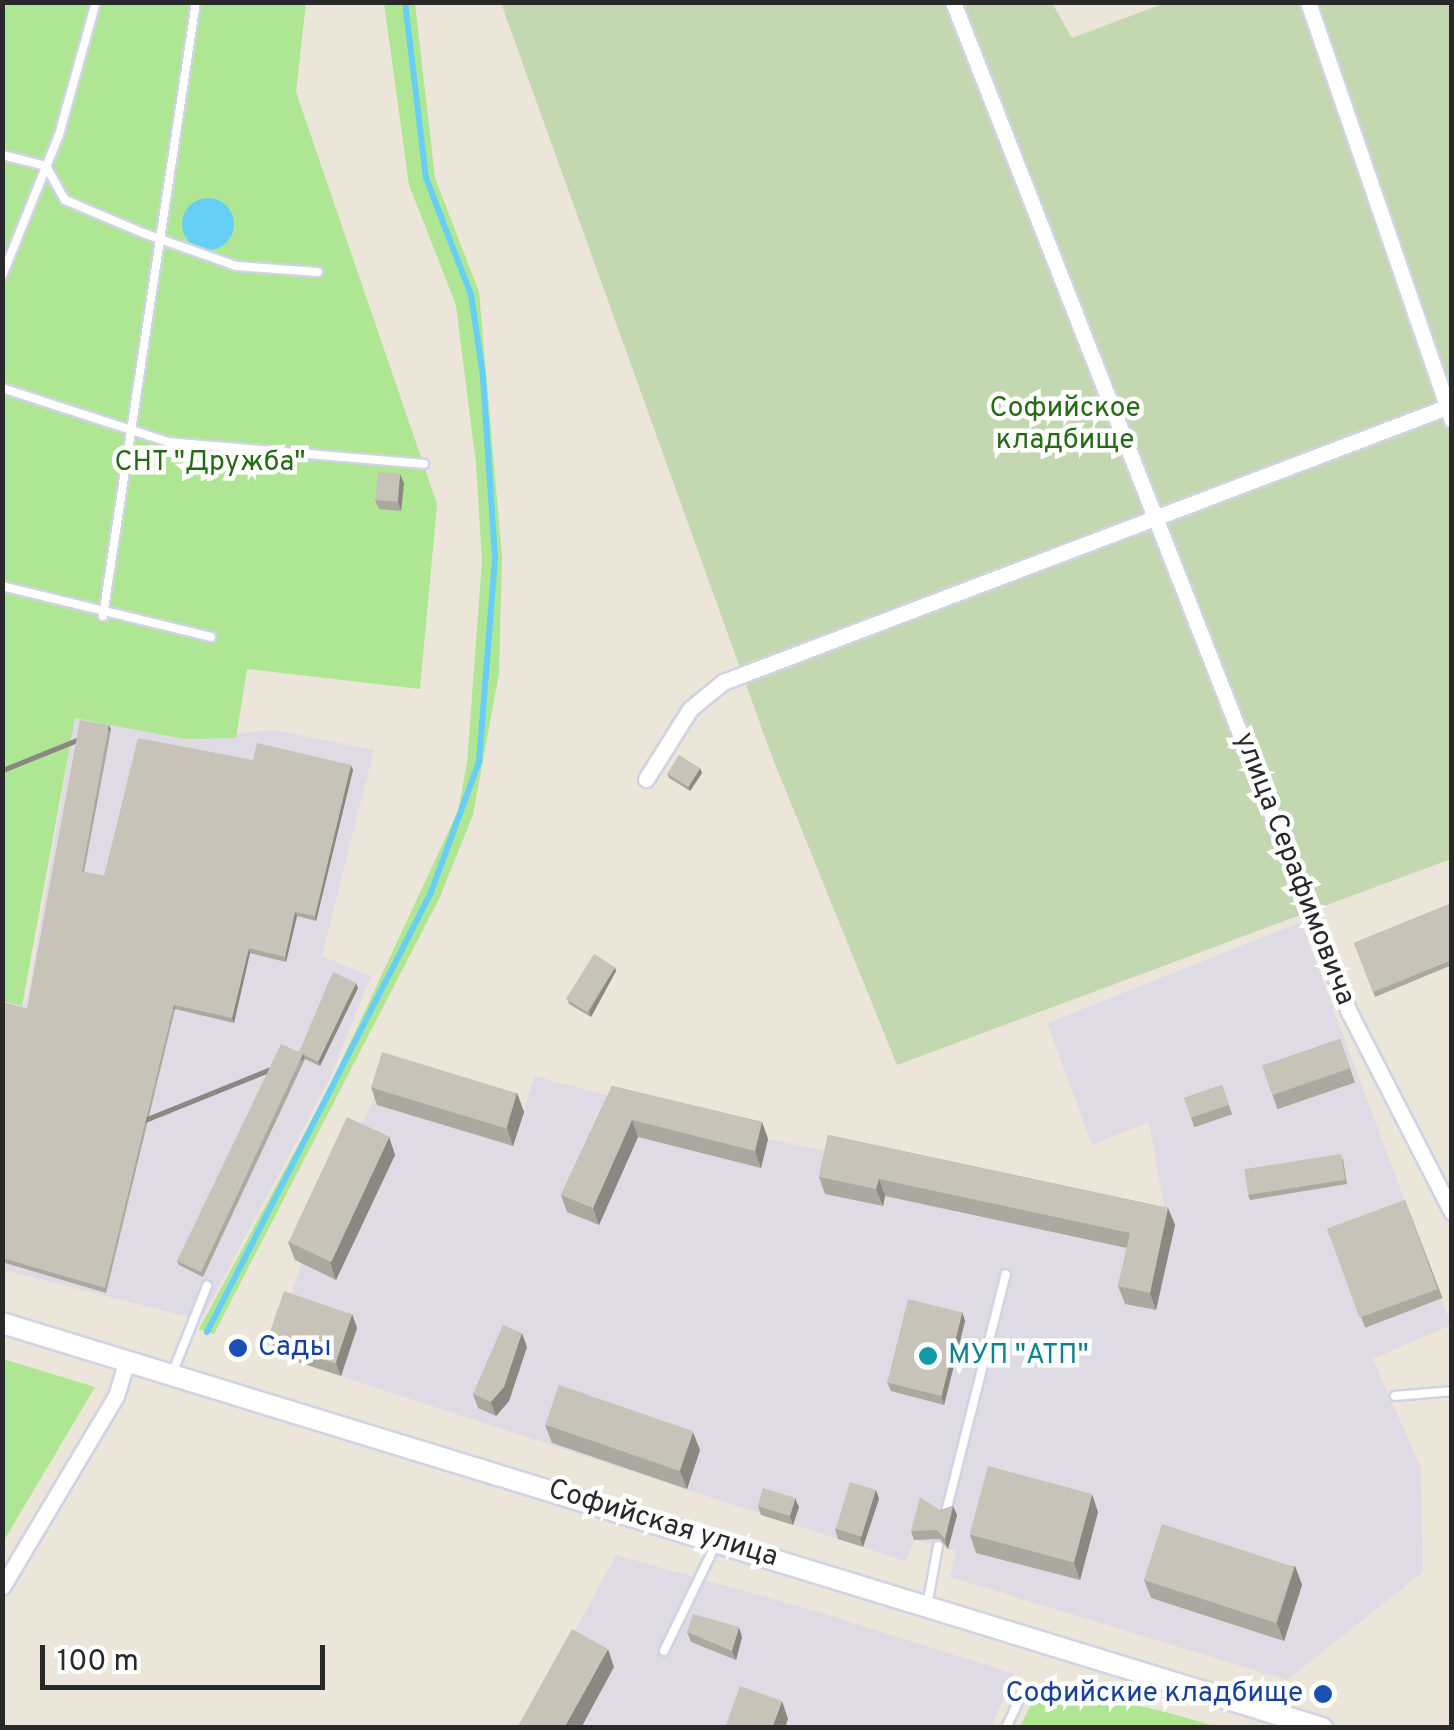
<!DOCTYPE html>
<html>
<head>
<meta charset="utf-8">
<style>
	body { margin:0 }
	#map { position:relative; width:1454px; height:1730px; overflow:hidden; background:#ece5da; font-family:Overpass,sans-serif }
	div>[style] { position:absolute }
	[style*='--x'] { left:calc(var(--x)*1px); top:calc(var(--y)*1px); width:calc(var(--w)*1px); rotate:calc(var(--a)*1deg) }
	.industrial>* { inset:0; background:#dedbe4 }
	.green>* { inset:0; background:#afe693 }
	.cemetery>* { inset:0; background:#c3d7b0 }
	.water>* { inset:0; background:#67cef5 }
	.round { border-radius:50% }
	.stream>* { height:6px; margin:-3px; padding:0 3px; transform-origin:3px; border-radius:3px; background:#67cef5 }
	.roads { filter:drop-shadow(2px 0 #cfd3e3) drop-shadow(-2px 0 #cfd3e3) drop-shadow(0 2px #cfd3e3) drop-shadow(0 -2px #cfd3e3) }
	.service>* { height:8px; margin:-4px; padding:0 4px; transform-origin:4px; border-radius:4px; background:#fff }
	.minor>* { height:15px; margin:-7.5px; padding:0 7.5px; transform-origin:7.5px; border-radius:7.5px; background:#fff }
	.secondary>* { height:20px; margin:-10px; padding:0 10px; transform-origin:10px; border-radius:10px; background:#fff }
	.wall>* { inset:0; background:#aba89f; transform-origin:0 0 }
	.shaded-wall>* { inset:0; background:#8b8882; transform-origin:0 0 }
	.building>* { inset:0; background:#c7c3b9; transform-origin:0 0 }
	.dots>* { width:28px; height:28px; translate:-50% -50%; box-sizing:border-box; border:5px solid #fff; border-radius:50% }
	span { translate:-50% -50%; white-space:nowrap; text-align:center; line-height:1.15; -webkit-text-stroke:9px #fff; paint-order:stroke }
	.park-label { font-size:28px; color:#266a16 }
	.street-label { font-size:28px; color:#292929 }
	.transit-label { font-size:28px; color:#164399 }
	.left { translate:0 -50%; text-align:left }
	.right { translate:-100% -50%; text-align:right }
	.culture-label { font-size:28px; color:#0d838f }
	.frame { position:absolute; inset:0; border:5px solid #292929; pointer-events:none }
	.scale { position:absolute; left:40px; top:1645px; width:285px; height:45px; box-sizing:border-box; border:5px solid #292929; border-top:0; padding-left:12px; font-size:30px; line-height:35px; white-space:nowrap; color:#292929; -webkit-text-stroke:8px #fff; paint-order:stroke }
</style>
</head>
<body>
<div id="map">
	<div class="industrial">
		<div style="clip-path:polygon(75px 717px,184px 739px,274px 730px,374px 750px,322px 956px,371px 976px,330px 1078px,201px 1320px,3px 1270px,2px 1001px,22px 1006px,28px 998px)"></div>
		<div style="clip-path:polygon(1301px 922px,1451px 1325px,1373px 1359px,1421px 1468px,1423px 1572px,1287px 1680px,950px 1577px,956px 1551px,915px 1540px,905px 1561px,273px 1354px,301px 1264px,295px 1260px,388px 1070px,523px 1111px,535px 1076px,768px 1139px,1167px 1223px,1149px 1122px,1092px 1145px,1047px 1023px)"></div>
		<div style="clip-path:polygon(616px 1555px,815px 1611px,1015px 1674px,991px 1727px,523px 1728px)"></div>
	</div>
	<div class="green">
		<div style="clip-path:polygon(2px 3px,306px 3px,296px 92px,437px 504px,420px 689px,247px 669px,236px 738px,184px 739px,75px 718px,22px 1006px,2px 1001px)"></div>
		<div style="clip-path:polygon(384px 3px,415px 3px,435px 178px,479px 292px,502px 557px,499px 673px,473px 815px,439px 899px,214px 1334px,199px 1329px,328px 1090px,458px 811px,467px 763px,482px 561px,476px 464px,456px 305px,409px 185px)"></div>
		<div style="clip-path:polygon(3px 1359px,95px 1387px,3px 1542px,2px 1359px)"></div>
		<div style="clip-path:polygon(1042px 1682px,1173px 1714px,1218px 1727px,1020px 1727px)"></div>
	</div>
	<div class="cemetery">
		<div style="clip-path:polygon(501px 3px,1052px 3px,1072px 38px,1165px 3px,1451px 3px,1451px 859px,897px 1065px,771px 754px)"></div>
	</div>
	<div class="water">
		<div class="round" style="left:182px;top:198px;width:52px;height:52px"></div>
	</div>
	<div class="stream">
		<div style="--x:207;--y:1332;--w:491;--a:-63"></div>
		<div style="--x:430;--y:895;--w:142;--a:-69.8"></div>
		<div style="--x:479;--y:762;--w:205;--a:-85.5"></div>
		<div style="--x:495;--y:558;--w:182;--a:-93.8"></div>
		<div style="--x:483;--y:376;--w:82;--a:-98.4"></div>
		<div style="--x:471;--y:295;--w:125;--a:-111"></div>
		<div style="--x:426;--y:178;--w:177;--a:-96.8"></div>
	</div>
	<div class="roads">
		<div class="service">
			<div style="--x:2;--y:155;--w:45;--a:14"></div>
			<div style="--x:46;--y:166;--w:39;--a:61"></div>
			<div style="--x:65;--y:200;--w:85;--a:22.9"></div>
			<div style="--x:143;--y:233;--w:99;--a:19.5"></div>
			<div style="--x:236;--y:266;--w:82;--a:4.2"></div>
			<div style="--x:2;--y:276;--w:152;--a:-68"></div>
			<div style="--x:59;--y:135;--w:138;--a:-74.5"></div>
			<div style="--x:2;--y:388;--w:175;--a:18"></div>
			<div style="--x:168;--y:442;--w:257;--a:4.9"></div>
			<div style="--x:2;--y:586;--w:215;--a:13.7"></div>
			<div style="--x:103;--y:616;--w:621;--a:-81.39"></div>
			<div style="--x:172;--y:1374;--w:95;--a:-68.3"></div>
			<div style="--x:1395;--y:1396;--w:57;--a:-5"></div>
			<div style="--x:946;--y:1512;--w:245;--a:-75.9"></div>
			<div style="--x:927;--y:1606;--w:61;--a:-79.6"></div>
			<div style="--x:664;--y:1651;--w:121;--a:-64.1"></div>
			<div style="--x:1006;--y:1728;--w:38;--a:-65"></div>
		</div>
		<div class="minor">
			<div style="--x:953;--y:2;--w:1085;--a:68.59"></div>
			<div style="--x:1349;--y:1012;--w:225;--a:62.8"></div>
			<div style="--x:1308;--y:2;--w:442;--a:71"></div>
			<div style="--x:646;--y:779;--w:83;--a:-57.8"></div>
			<div style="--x:690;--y:709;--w:43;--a:-39.3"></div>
			<div style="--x:723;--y:682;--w:780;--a:-20.81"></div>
			<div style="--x:2;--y:1587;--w:222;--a:-59.2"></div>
			<div style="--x:116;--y:1396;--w:38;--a:-73"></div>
		</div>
		<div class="secondary">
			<div style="--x:2;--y:1323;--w:1381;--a:17.06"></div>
		</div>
	</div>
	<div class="wall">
		<div style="clip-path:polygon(404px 483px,401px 511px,379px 509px,375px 500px)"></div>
		<div style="clip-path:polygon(109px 725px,111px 730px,84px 872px,104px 876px,253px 760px,353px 770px,316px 921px,297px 916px,286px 962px,250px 953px,234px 1023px,175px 1009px,106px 1293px,2px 1262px,2px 1002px,27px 1009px)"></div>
		<div style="clip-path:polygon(700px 768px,702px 773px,690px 791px,669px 778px,667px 773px)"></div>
		<div style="clip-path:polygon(1452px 903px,1452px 965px,1375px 997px,1354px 943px)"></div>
		<div style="clip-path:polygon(616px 971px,591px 1017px,569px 1004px,568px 1000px)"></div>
		<div style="clip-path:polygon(358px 988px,320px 1066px,305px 1059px,203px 1277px,179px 1265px,177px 1261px,299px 1052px)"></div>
		<div style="left:1340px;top:1039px;width:46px;height:82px;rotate:71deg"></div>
		<div style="left:1222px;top:1085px;width:31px;height:40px;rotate:71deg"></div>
		<div style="clip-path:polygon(612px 1086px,762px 1122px,768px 1139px,761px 1168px,638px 1137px,599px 1225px,567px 1212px,561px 1195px)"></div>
		<div style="clip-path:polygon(371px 1087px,517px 1093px,524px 1112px,513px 1146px,377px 1105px)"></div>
		<div style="clip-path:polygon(828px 1135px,1168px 1208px,1175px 1225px,1156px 1310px,1125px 1304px,1118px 1286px,1127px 1248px,885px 1196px,883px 1206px,825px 1194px,819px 1177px)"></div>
		<div style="clip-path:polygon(389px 1137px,395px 1155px,336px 1280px,295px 1260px,288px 1242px)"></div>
		<div style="clip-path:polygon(1343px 1159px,1347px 1184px,1250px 1200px,1248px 1195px)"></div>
		<div style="left:1405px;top:1200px;width:105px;height:83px;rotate:69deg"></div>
		<div style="clip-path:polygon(962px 1312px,965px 1321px,944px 1405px,891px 1391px,887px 1382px)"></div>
		<div style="clip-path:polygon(352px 1314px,357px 1328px,341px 1376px,273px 1354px,268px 1340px)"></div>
		<div style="clip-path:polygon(527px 1347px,509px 1401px,496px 1416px,478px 1408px,473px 1394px)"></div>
		<div style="clip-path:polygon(545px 1425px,700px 1450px,687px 1489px,552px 1443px)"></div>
		<div style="clip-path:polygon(876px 1490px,879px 1499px,863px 1547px,838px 1539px,835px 1529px)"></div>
		<div style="clip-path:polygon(758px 1506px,799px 1507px,793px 1525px,761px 1515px)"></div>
		<div style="clip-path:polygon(953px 1506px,957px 1515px,948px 1549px,940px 1539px,914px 1540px,911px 1531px,940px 1510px)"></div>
		<div style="clip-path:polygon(1098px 1512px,1080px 1580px,976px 1553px,970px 1535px)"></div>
		<div style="clip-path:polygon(1295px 1566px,1302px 1585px,1284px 1641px,1151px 1598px,1144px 1580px)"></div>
		<div style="clip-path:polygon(687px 1632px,742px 1637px,736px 1660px,691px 1642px)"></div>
	</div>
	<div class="shaded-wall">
		<div style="clip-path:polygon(400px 474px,404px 483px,401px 511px,398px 502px)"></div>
		<div style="left:109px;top:725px;width:5px;height:149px;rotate:68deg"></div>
		<div style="clip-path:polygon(351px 765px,353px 770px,316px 921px,315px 916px)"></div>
		<div style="clip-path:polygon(700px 768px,702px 773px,690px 791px,688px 786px)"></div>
		<div style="clip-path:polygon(295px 912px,297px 916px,286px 962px,285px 957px)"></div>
		<div style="clip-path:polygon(249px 948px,250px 953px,234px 1023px,232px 1018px)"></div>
		<div style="clip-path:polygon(615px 967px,616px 971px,591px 1017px,589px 1012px)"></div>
		<div style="clip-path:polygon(356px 983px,358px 988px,320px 1066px,318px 1062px)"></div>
		<div style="left:174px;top:1005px;width:4px;height:291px;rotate:76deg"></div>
		<div style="left:303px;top:1054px;width:5px;height:241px;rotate:68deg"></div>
		<div style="clip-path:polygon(517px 1093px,524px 1112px,513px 1146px,507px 1128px)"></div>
		<div style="clip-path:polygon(632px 1120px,638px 1137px,599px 1225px,593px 1208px)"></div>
		<div style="clip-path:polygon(762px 1122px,768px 1139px,761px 1168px,755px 1151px)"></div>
		<div style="clip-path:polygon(389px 1137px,395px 1155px,336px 1280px,330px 1262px)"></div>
		<div style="clip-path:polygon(879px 1179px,885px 1196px,883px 1206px,876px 1189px)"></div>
		<div style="clip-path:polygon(1168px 1208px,1175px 1225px,1156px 1310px,1150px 1293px)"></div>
		<div style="clip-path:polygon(962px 1312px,965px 1321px,944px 1405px,941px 1395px)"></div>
		<div style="clip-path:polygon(352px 1314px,357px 1328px,341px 1376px,336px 1363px)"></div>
		<div style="clip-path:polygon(522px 1333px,527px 1347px,509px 1401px,496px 1416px,491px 1402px)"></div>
		<div style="clip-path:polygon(693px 1432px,700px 1450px,687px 1489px,680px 1471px)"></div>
		<div style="clip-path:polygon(876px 1490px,879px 1499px,863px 1547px,860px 1538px)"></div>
		<div style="clip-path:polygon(1092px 1494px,1098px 1512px,1080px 1580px,1074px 1562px)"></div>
		<div style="clip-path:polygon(795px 1498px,799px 1507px,793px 1525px,790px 1516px)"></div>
		<div style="clip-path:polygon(953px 1506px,957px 1515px,948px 1549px,945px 1539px)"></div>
		<div style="clip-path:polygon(1295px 1566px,1302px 1585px,1284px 1641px,1277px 1623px)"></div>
		<div style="clip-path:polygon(739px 1627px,742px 1637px,736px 1660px,732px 1651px)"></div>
		<div style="clip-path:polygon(608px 1649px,614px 1667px,581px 1728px,564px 1728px)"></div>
		<div style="clip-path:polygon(782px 1701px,788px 1719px,785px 1728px,772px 1728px)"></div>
	</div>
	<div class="building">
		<div style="left:378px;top:472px;width:22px;height:28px;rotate:5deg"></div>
		<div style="clip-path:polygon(80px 720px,109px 725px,82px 872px,104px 876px,138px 738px,253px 760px,257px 743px,351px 765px,315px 916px,295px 912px,285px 957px,249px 948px,232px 1018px,174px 1005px,105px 1288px,2px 1258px,2px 1002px,27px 1009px)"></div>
		<div style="left:679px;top:755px;width:25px;height:22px;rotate:32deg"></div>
		<div style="clip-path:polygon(1452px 903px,1452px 960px,1373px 992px,1354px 943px)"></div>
		<div style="left:594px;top:954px;width:25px;height:53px;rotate:32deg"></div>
		<div style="clip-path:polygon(333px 972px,356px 983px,318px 1062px,303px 1054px,201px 1272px,177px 1261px,281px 1044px,299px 1052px)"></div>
		<div style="left:1340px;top:1039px;width:31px;height:82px;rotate:71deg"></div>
		<div style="left:382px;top:1052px;width:141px;height:37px;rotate:17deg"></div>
		<div style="left:1222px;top:1085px;width:21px;height:40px;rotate:71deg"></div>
		<div style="clip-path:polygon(612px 1086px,762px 1122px,755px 1151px,632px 1120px,593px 1208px,561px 1195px)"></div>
		<div style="left:347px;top:1117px;width:47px;height:138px;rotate:25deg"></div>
		<div style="clip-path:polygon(828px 1135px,1168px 1208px,1150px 1293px,1118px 1286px,1130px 1233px,879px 1179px,876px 1189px,819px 1177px)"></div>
		<div style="left:1341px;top:1154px;width:26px;height:98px;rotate:81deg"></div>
		<div style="left:1405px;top:1200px;width:95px;height:83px;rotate:70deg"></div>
		<div style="left:284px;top:1291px;width:72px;height:52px;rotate:19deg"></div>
		<div style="left:908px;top:1299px;width:56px;height:86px;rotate:14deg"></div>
		<div style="clip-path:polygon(503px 1325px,522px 1333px,504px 1387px,491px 1402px,473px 1394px)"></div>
		<div style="left:559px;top:1385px;width:142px;height:42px;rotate:19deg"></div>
		<div style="left:988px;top:1466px;width:108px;height:71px;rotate:15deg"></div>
		<div style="left:850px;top:1482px;width:27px;height:49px;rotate:17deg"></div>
		<div style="left:763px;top:1488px;width:34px;height:19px;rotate:17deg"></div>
		<div style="clip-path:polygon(920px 1497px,940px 1510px,953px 1506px,945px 1539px,937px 1530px,911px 1531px)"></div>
		<div style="left:1162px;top:1524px;width:139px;height:59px;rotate:18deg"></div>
		<div style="clip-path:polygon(693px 1614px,739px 1627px,732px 1651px,687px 1632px)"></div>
		<div style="clip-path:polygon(572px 1629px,608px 1649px,564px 1728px,517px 1728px)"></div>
		<div style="clip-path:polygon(740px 1686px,782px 1701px,772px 1728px,725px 1728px)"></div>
	</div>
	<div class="dots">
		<div style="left:238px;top:1348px;background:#1a4fb4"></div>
		<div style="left:928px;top:1356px;background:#0f9aa8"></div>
		<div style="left:1323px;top:1694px;background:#1a4fb4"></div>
	</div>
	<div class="park-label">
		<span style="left:1065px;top:425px">Софийское<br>кладбище</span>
		<span style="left:210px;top:463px">СНТ "Дружба"</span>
	</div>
	<div class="street-label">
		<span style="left:1294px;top:869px;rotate:69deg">улица Серафимовича</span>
		<span style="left:663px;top:1524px;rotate:17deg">Софийская улица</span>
	</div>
	<div class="transit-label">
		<span class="left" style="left:258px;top:1348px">Сады</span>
		<span class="right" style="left:1303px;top:1694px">Софийские кладбище</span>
	</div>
	<div class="culture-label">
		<span class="left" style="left:948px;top:1356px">МУП "АТП"</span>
	</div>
	<div class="frame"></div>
	<div class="scale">100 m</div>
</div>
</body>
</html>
